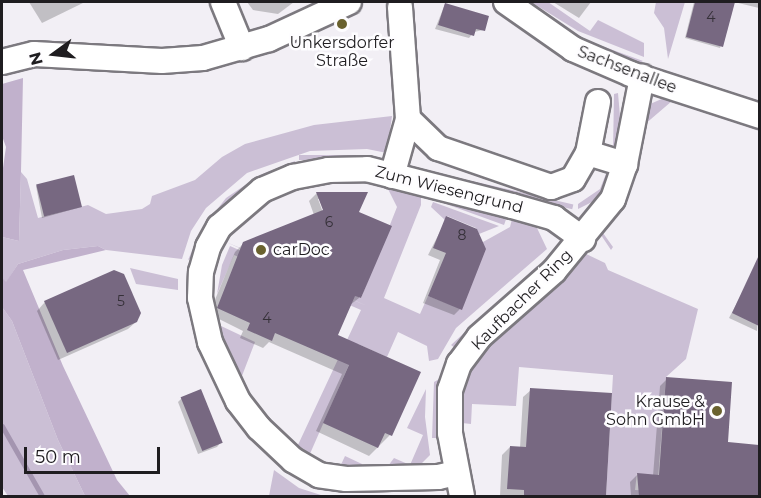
<!DOCTYPE html>
<html>
<head>
<meta charset="utf-8">
<style>
	body { margin:0 }
	#map { position:relative; width:761px; height:498px; overflow:hidden; background:#f2eff5; font-family:Montserrat,sans-serif }
	div>[style] { position:absolute }
	[style*='--x'] { left:calc(var(--x)*1px); top:calc(var(--y)*1px); width:calc(var(--w)*1px); rotate:calc(var(--a)*1deg) }
	.green>* { inset:0; background:#cbbfd5; transform-origin:0 0 }
	.forest>* { inset:0; background:#c1b1cc }
	.shadow>* { inset:0; background:#0003 }
	.stream>* { height:5px; margin:-2.5px; padding:0 2.5px; transform-origin:2.5px; border-radius:2.5px; background:#a495b0 }
	.building>* { inset:0; background:#776881; transform-origin:0 0 }
	.roads { filter:drop-shadow(2px 0 #7c797f) drop-shadow(-2px 0 #7c797f) drop-shadow(0 2px #7c797f) drop-shadow(0 -2px #7c797f) }
	.minor>* { height:24px; margin:-12px; padding:0 12px; transform-origin:12px; border-radius:12px; background:#fff }
	.dots>* { width:16px; height:16px; translate:-50% -50%; box-sizing:border-box; border:3px solid #fefdff; border-radius:50% }
	span { translate:-50% -50%; white-space:nowrap; text-align:center; line-height:1.15; -webkit-text-stroke:5px #fefdff; paint-order:stroke }
	.number-label { font-size:14px; color:#353038 }
	.number-label span { -webkit-text-stroke-width:0 }
	.poi-label { font-size:16px; color:#1f1d20 }
	.left { translate:0 -50%; text-align:left }
	.right { translate:-100% -50%; text-align:right }
	.street-label { font-size:16px; color:#1f1d20 }
	.frame { position:absolute; inset:0; border:3px solid #1f1d20; pointer-events:none }
	.north { position:absolute; left:24px; top:24px; width:60px; height:60px; -webkit-text-stroke:4px #fefdff; paint-order:stroke; rotate:255deg; font-size:16px; font-weight:700; line-height:24px; text-align:center; color:#1f1d20 }
	.north::after { content:''; display:block; margin:auto; width:21px; height:27px; background:#1f1d20; clip-path:polygon(50% 0,100% 100%,50% 72%,0 100%) }
	.scale { position:absolute; left:24px; top:447px; width:136px; height:27px; box-sizing:border-box; border:3px solid #1f1d20; border-top:0; padding-left:8px; font-size:18px; line-height:21px; white-space:nowrap; color:#1f1d20; -webkit-text-stroke:4px #fefdff; paint-order:stroke }
</style>
</head>
<body>
<div id="map">
	<div class="green">
		<div style="clip-path:polygon(531px 2px,548px 2px,590px 31px,598px 20px,644px 43px,644px 57px,578px 31px)"></div>
		<div style="clip-path:polygon(656px 2px,685px 2px,668px 59px,664px 28px,654px 13px)"></div>
		<div style="clip-path:polygon(563px 28px,591px 42px,643px 61px,638px 64px,578px 40px)"></div>
		<div style="clip-path:polygon(618px 93px,621px 128px,618px 153px,613px 152px,614px 94px)"></div>
		<div style="clip-path:polygon(666px 97px,759px 126px,759px 129px,672px 101px,644px 125px,630px 186px,603px 233px,613px 247px,611px 250px,599px 232px,648px 105px)"></div>
		<div style="clip-path:polygon(392px 116px,387px 153px,367px 149px,310px 151px,247px 173px,206px 208px,191px 231px,182px 259px,106px 250px,98px 246px,63px 250px,18px 264px,6px 283px,2px 277px,2px 237px,19px 241px,21px 172px,27px 179px,38px 218px,88px 205px,106px 214px,142px 209px,150px 204px,152px 196px,195px 180px,222px 157px,245px 144px,314px 125px)"></div>
		<div style="left:356px;top:155px;width:5px;height:57px;rotate:90deg"></div>
		<div style="clip-path:polygon(295px 161px,296px 166px,248px 187px,229px 202px,194px 257px,188px 260px,201px 230px,226px 198px,260px 175px)"></div>
		<div style="clip-path:polygon(609px 166px,611px 178px,600px 198px,578px 209px,578px 204px,600px 189px)"></div>
		<div style="left:472px;top:181px;width:104px;height:5px;rotate:13deg"></div>
		<div style="clip-path:polygon(386px 185px,421px 194px,421px 205px,384px 298px,420px 314px,428px 296px,462px 309px,483px 242px,510px 227px,513px 215px,537px 228px,547px 249px,456px 328px,438px 359px,429px 361px,427px 346px,398px 332px,387px 357px,358px 344px,309px 456px,297px 447px,361px 310px,234px 255px,217px 294px,222px 265px,230px 246px,367px 306px,226px 242px,361px 298px,397px 207px)"></div>
		<div style="clip-path:polygon(439px 196px,508px 214px,504px 225px,435px 200px)"></div>
		<div style="clip-path:polygon(433px 202px,499px 226px,479px 234px,476px 228px,447px 216px,445px 220px,431px 207px)"></div>
		<div style="clip-path:polygon(evenodd,582px 252px,605px 263px,608px 270px,698px 309px,686px 359px,666px 377px,657px 491px,721px 496px,606px 496px,613px 375px,519px 367px,516px 406px,472px 404px,471px 424px,462px 423px,454px 407px,468px 363px,582px 252px,637px 473px,655px 491px,635px 490px,637px 473px)"></div>
		<div style="clip-path:polygon(537px 266px,541px 269px,468px 332px,455px 348px,451px 345px)"></div>
		<div style="clip-path:polygon(130px 268px,178px 279px,178px 290px,136px 284px)"></div>
		<div style="clip-path:polygon(2px 307px,12px 321px,58px 440px,85px 496px,8px 496px,2px 487px)"></div>
		<div style="clip-path:polygon(215px 308px,221px 326px,255px 342px,240px 381px,220px 335px)"></div>
		<div style="clip-path:polygon(441px 378px,436px 409px,437px 438px,432px 438px,434px 382px)"></div>
		<div style="clip-path:polygon(426px 389px,425px 417px,430px 455px,420px 465px,385px 470px,394px 458px,410px 465px,423px 435px,407px 428px)"></div>
		<div style="clip-path:polygon(345px 456px,362px 464px,363px 467px,339px 469px)"></div>
		<div style="clip-path:polygon(274px 470px,299px 488px,324px 496px,269px 496px)"></div>
	</div>
	<div class="forest">
		<div style="clip-path:polygon(23px 78px,21px 172px,19px 241px,2px 237px,2px 175px,6px 147px,2px 136px,2px 84px)"></div>
		<div style="clip-path:polygon(98px 246px,106px 250px,23px 270px,63px 366px,117px 480px,130px 496px,85px 496px,58px 440px,12px 321px,2px 307px,2px 277px,6px 282px,18px 264px,63px 250px)"></div>
	</div>
	<div class="shadow">
		<div style="clip-path:polygon(29px 2px,85px 2px,42px 23px)"></div>
		<div style="clip-path:polygon(247px 2px,294px 2px,278px 14px,253px 10px)"></div>
		<div style="clip-path:polygon(553px 2px,591px 2px,579px 18px)"></div>
		<div style="clip-path:polygon(694px 2px,733px 2px,720px 48px,685px 38px)"></div>
		<div style="clip-path:polygon(734px 2px,760px 2px,760px 8px,759px 8px)"></div>
		<div style="clip-path:polygon(445px 4px,483px 30px,474px 32px,469px 38px,435px 29px)"></div>
		<div style="clip-path:polygon(36px 186px,81px 207px,42px 218px)"></div>
		<div style="clip-path:polygon(evenodd,317px 193px,390px 227px,359px 298px,350px 305px,336px 335px,419px 373px,390px 435px,369px 456px,316px 431px,342px 374px,269px 342px,263px 348px,240px 338px,243px 331px,209px 314px,235px 252px,244px 243px,314px 215px,309px 201px,317px 193px,318px 199px,321px 199px,325px 218px,318px 199px)"></div>
		<div style="clip-path:polygon(447px 218px,460px 309px,454px 315px,423px 303px,440px 260px,428px 255px)"></div>
		<div style="clip-path:polygon(751px 276px,760px 280px,757px 331px,729px 318px)"></div>
		<div style="clip-path:polygon(45px 302px,137px 321px,128px 329px,58px 360px,37px 311px)"></div>
		<div style="clip-path:polygon(667px 379px,726px 443px,760px 446px,760px 496px,631px 496px,630px 482px,637px 475px,653px 476px,660px 386px)"></div>
		<div style="clip-path:polygon(531px 390px,610px 394px,604px 496px,500px 496px,502px 455px,510px 447px,520px 448px,523px 397px)"></div>
		<div style="clip-path:polygon(182px 398px,221px 442px,217px 447px,198px 454px,178px 402px)"></div>
	</div>
	<div class="stream">
		<div style="--x:2;--y:426;--w:81;--a:60.3"></div>
	</div>
	<div class="building">
		<div style="clip-path:polygon(695px 2px,735px 2px,723px 47px,686px 37px)"></div>
		<div style="clip-path:polygon(445px 3px,489px 16px,485px 31px,476px 29px,474px 36px,438px 25px)"></div>
		<div style="left:74px;top:175px;width:33px;height:39px;rotate:76deg"></div>
		<div style="clip-path:polygon(316px 192px,368px 192px,359px 212px,392px 226px,361px 298px,355px 296px,338px 335px,421px 372px,392px 436px,385px 433px,378px 448px,323px 423px,349px 365px,275px 333px,272px 341px,247px 330px,250px 323px,217px 308px,243px 242px,323px 210px)"></div>
		<div style="clip-path:polygon(446px 216px,477px 229px,486px 249px,462px 310px,428px 296px,446px 253px,433px 248px)"></div>
		<div style="clip-path:polygon(759px 255px,759px 326px,732px 313px)"></div>
		<div style="clip-path:polygon(114px 270px,124px 274px,141px 313px,137px 322px,67px 353px,44px 301px)"></div>
		<div style="clip-path:polygon(666px 377px,732px 382px,728px 442px,759px 445px,759px 496px,639px 496px,637px 473px,659px 475px)"></div>
		<div style="clip-path:polygon(530px 388px,612px 393px,606px 496px,524px 496px,524px 490px,507px 489px,510px 446px,526px 447px)"></div>
		<div style="left:201px;top:389px;width:58px;height:22px;rotate:68deg"></div>
	</div>
	<div class="roads">
		<div class="minor">
			<div style="--x:223;--y:2;--w:50;--a:67.6"></div>
			<div style="--x:506;--y:2;--w:82;--a:35"></div>
			<div style="--x:573;--y:49;--w:63;--a:23.3"></div>
			<div style="--x:631;--y:74;--w:136;--a:18"></div>
			<div style="--x:2;--y:62;--w:33;--a:-14"></div>
			<div style="--x:34;--y:54;--w:128;--a:3.1"></div>
			<div style="--x:162;--y:61;--w:41;--a:-4.2"></div>
			<div style="--x:203;--y:58;--w:69;--a:-16.1"></div>
			<div style="--x:269;--y:39;--w:88;--a:-24.8"></div>
			<div style="--x:408;--y:119;--w:42;--a:44"></div>
			<div style="--x:438;--y:148;--w:120;--a:19"></div>
			<div style="--x:551;--y:187;--w:23;--a:-20"></div>
			<div style="--x:573;--y:179;--w:30;--a:-60"></div>
			<div style="--x:588;--y:153;--w:39;--a:17"></div>
			<div style="--x:588;--y:153;--w:52;--a:-78.9"></div>
			<div style="--x:392;--y:176;--w:59;--a:-74.3"></div>
			<div style="--x:408;--y:119;--w:112;--a:-94.1"></div>
			<div style="--x:456;--y:473;--w:18;--a:167"></div>
			<div style="--x:438;--y:477;--w:92;--a:178.8"></div>
			<div style="--x:346;--y:479;--w:27;--a:-172"></div>
			<div style="--x:319;--y:475;--w:30;--a:-150"></div>
			<div style="--x:293;--y:460;--w:47;--a:-136.7"></div>
			<div style="--x:259;--y:428;--w:34;--a:-128"></div>
			<div style="--x:238;--y:401;--w:65;--a:-115.4"></div>
			<div style="--x:210;--y:342;--w:45;--a:-102.8"></div>
			<div style="--x:200;--y:298;--w:26;--a:-88"></div>
			<div style="--x:201;--y:272;--w:26;--a:-74"></div>
			<div style="--x:208;--y:247;--w:23;--a:-61"></div>
			<div style="--x:219;--y:227;--w:57;--a:-40.7"></div>
			<div style="--x:262;--y:190;--w:34;--a:-23"></div>
			<div style="--x:293;--y:177;--w:36;--a:-11"></div>
			<div style="--x:328;--y:170;--w:39;--a:-1"></div>
			<div style="--x:367;--y:169;--w:150;--a:14.3"></div>
			<div style="--x:512;--y:206;--w:44;--a:15.9"></div>
			<div style="--x:554;--y:218;--w:36;--a:36"></div>
			<div style="--x:462;--y:496;--w:64;--a:-100.8"></div>
			<div style="--x:450;--y:433;--w:43;--a:-90"></div>
			<div style="--x:450;--y:390;--w:28;--a:-71"></div>
			<div style="--x:459;--y:364;--w:34;--a:-53"></div>
			<div style="--x:479;--y:337;--w:100;--a:-41.3"></div>
			<div style="--x:554;--y:271;--w:93;--a:-50.7"></div>
			<div style="--x:613;--y:199;--w:37;--a:-71"></div>
			<div style="--x:625;--y:164;--w:89;--a:-78.9"></div>
		</div>
	</div>
	<div class="dots">
		<div style="left:342px;top:24px;background:#6a622f"></div>
		<div style="left:261px;top:250px;background:#6a622f"></div>
		<div style="left:717px;top:411px;background:#6a622f"></div>
	</div>
	<div class="number-label">
		<span style="left:711px;top:17px">4</span>
		<span style="left:329px;top:222px">6</span>
		<span style="left:462px;top:235px">8</span>
		<span style="left:121px;top:301px">5</span>
		<span style="left:267px;top:318px">4</span>
	</div>
	<div class="poi-label">
		<span style="left:342px;top:52px">Unkersdorfer<br>Straße</span>
		<span class="left" style="left:273px;top:250px">carDoc</span>
		<span class="right" style="left:705px;top:411px">Krause &amp;<br>Sohn GmbH</span>
	</div>
	<div class="street-label">
		<span style="left:627px;top:70px;rotate:21deg">Sachsenallee</span>
		<span style="left:449px;top:190px;rotate:14deg">Zum Wiesengrund</span>
		<span style="left:522px;top:300px;rotate:-45deg">Kaufbacher Ring</span>
	</div>
	<div class="frame"></div>
	<div class="north">N</div>
	<div class="scale">50 m</div>
</div>
</body>
</html>
